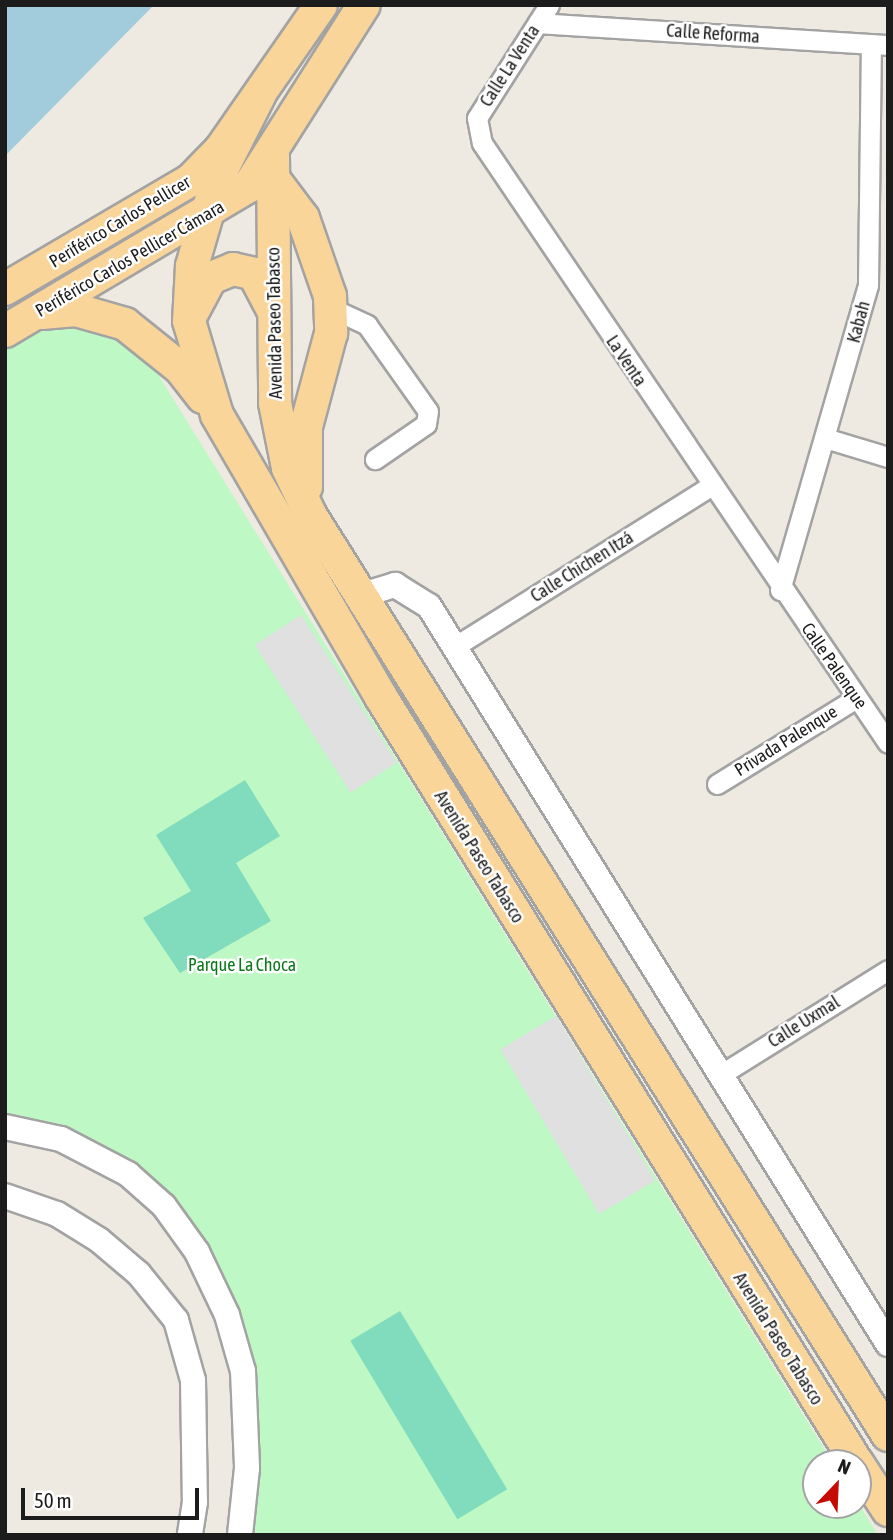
<!DOCTYPE html>
<html>
<head>
<meta charset="utf-8">
<style>
	body { margin:0 }
	#map { position:relative; width:893px; height:1540px; overflow:hidden; background:#eeeae2; font-family:"Asap Condensed",sans-serif }
	div>[style] { position:absolute }
	[style*='--x'] { left:calc(var(--x)*1px); top:calc(var(--y)*1px); width:calc(var(--w)*1px); rotate:calc(var(--a)*1deg) }
	.park>* { inset:0; background:#bef8c5 }
	.pitch>* { inset:0; background:#80dcbd; transform-origin:0 0 }
	.parking>* { inset:0; background:#e0e0e0; transform-origin:0 0 }
	.water>* { inset:0; background:#a2ccdb }
	.roads { filter:drop-shadow(2px 0 #a3a3a3) drop-shadow(-2px 0 #a3a3a3) drop-shadow(0 2px #a3a3a3) drop-shadow(0 -2px #a3a3a3) }
	.minor>* { height:19px; margin:-9.5px; padding:0 9.5px; transform-origin:9.5px; border-radius:9.5px; background:#fff }
	.tertiary>* { height:24px; margin:-12px; padding:0 12px; transform-origin:12px; border-radius:12px; background:#fff }
	.primary>* { height:32px; margin:-16px; padding:0 16px; transform-origin:16px; border-radius:16px; background:#fad59a }
	span { translate:-50% -50%; white-space:nowrap; text-align:center; line-height:1.15; -webkit-text-stroke:5px #fff; paint-order:stroke }
	.street-label { font-size:18px; color:#1c1c1c }
	.park-label { font-size:18px; color:#0c781a }
	.frame { position:absolute; inset:0; border:7px solid #1c1c1c; pointer-events:none }
	.north { position:absolute; left:802px; top:1449px; width:70px; height:70px; box-sizing:border-box; background:#fff; border:2px solid #a4a4a4; border-radius:50%; rotate:23deg; font-size:19px; font-weight:700; line-height:28px; text-align:center; color:#1c1c1c }
	.north::after { content:''; display:block; margin:auto; width:24px; height:32px; background:#c60b03; clip-path:polygon(50% 0,100% 100%,50% 72%,0 100%) }
	.scale { position:absolute; left:21px; top:1488px; width:178px; height:32px; box-sizing:border-box; border:4px solid #1c1c1c; border-top:0; padding-left:9px; font-size:21px; line-height:24px; white-space:nowrap; color:#1c1c1c; -webkit-text-stroke:5px #fff; paint-order:stroke }
</style>
</head>
<body>
<div id="map">
	<div class="park">
		<div style="clip-path:polygon(54px 326px,113px 335px,154px 368px,833px 1463px,816px 1463px,816px 1505px,858px 1503px,878px 1535px,239px 1535px,233px 1330px,146px 1189px,5px 1127px,5px 345px)"></div>
	</div>
	<div class="pitch">
		<div style="clip-path:polygon(245px 780px,280px 836px,236px 863px,271px 921px,180px 973px,143px 918px,191px 891px,156px 835px)"></div>
		<div style="left:400px;top:1311px;width:208px;height:58px;rotate:59deg"></div>
	</div>
	<div class="parking">
		<div style="left:301px;top:615px;width:176px;height:55px;rotate:57deg"></div>
		<div style="left:556px;top:1016px;width:192px;height:65px;rotate:59deg"></div>
	</div>
	<div class="water">
		<div style="clip-path:polygon(5px 5px,154px 5px,5px 156px)"></div>
	</div>
	<div class="roads">
		<div class="minor">
			<div style="--x:549;--y:5;--w:134;--a:122.5"></div>
			<div style="--x:477;--y:118;--w:25;--a:79"></div>
			<div style="--x:482;--y:143;--w:724;--a:55.92"></div>
			<div style="--x:538;--y:23;--w:351;--a:3.6"></div>
			<div style="--x:331;--y:308;--w:40;--a:25"></div>
			<div style="--x:367;--y:325;--w:105;--a:54.7"></div>
			<div style="--x:428;--y:411;--w:13;--a:99"></div>
			<div style="--x:426;--y:424;--w:62;--a:145.5"></div>
			<div style="--x:825;--y:438;--w:66;--a:16.8"></div>
			<div style="--x:780;--y:590;--w:317;--a:-73.9"></div>
			<div style="--x:868;--y:285;--w:241;--a:-89.3"></div>
			<div style="--x:454;--y:647;--w:301;--a:-32.1"></div>
			<div style="--x:717;--y:784;--w:163;--a:-31.7"></div>
			<div style="--x:720;--y:1075;--w:198;--a:-32"></div>
		</div>
		<div class="tertiary">
			<div style="--x:359;--y:596;--w:38;--a:-17"></div>
			<div style="--x:395;--y:585;--w:40;--a:32"></div>
			<div style="--x:429;--y:606;--w:869;--a:58.12"></div>
			<div style="--x:5;--y:1127;--w:57;--a:12.1"></div>
			<div style="--x:61;--y:1139;--w:76;--a:27.6"></div>
			<div style="--x:128;--y:1174;--w:48;--a:41.6"></div>
			<div style="--x:164;--y:1206;--w:57;--a:54.3"></div>
			<div style="--x:197;--y:1252;--w:70;--a:64.5"></div>
			<div style="--x:227;--y:1315;--w:58;--a:74.1"></div>
			<div style="--x:243;--y:1371;--w:97;--a:87.6"></div>
			<div style="--x:247;--y:1468;--w:67;--a:96"></div>
			<div style="--x:5;--y:1196;--w:55;--a:19.1"></div>
			<div style="--x:57;--y:1214;--w:49;--a:31.8"></div>
			<div style="--x:99;--y:1240;--w:52;--a:40.4"></div>
			<div style="--x:139;--y:1274;--w:59;--a:51.2"></div>
			<div style="--x:176;--y:1320;--w:62;--a:74.2"></div>
			<div style="--x:193;--y:1380;--w:122;--a:89.1"></div>
			<div style="--x:195;--y:1502;--w:33;--a:99"></div>
		</div>
		<div class="primary">
			<div style="--x:260;--y:94;--w:93;--a:116.8"></div>
			<div style="--x:218;--y:177;--w:93;--a:106.3"></div>
			<div style="--x:192;--y:266;--w:55;--a:93.1"></div>
			<div style="--x:189;--y:321;--w:98;--a:73.4"></div>
			<div style="--x:217;--y:415;--w:326;--a:59.8"></div>
			<div style="--x:381;--y:697;--w:902;--a:58.14"></div>
			<div style="--x:273;--y:156;--w:247;--a:89.5"></div>
			<div style="--x:275;--y:403;--w:66;--a:78.7"></div>
			<div style="--x:288;--y:468;--w:53;--a:64.4"></div>
			<div style="--x:311;--y:516;--w:1085;--a:57.88"></div>
			<div style="--x:275;--y:181;--w:46;--a:52.9"></div>
			<div style="--x:303;--y:218;--w:83;--a:70.9"></div>
			<div style="--x:330;--y:296;--w:37;--a:88"></div>
			<div style="--x:331;--y:333;--w:97;--a:104.9"></div>
			<div style="--x:306;--y:427;--w:60;--a:90"></div>
			<div style="--x:5;--y:289;--w:216;--a:-30.4"></div>
			<div style="--x:191;--y:180;--w:43;--a:-45.9"></div>
			<div style="--x:221;--y:149;--w:175;--a:-55.2"></div>
			<div style="--x:42;--y:313;--w:34;--a:-5"></div>
			<div style="--x:76;--y:310;--w:51;--a:15.9"></div>
			<div style="--x:125;--y:324;--w:70;--a:38.7"></div>
			<div style="--x:180;--y:368;--w:37;--a:52"></div>
			<div style="--x:192;--y:313;--w:40;--a:-62"></div>
			<div style="--x:211;--y:278;--w:24;--a:-22"></div>
			<div style="--x:233;--y:269;--w:22;--a:13"></div>
			<div style="--x:254;--y:274;--w:41;--a:62.2"></div>
			<div style="--x:5;--y:331;--w:284;--a:-30.7"></div>
			<div style="--x:249;--y:186;--w:214;--a:-57.6"></div>
			<div style="--x:858;--y:1464;--w:55;--a:56.9"></div>
		</div>
	</div>
	<div class="street-label">
		<span style="left:713px;top:34px;rotate:4deg">Calle Reforma</span>
		<span style="left:510px;top:66px;rotate:-57deg">Calle La Venta</span>
		<span style="left:120px;top:222px;rotate:-31deg">Periférico Carlos Pellicer</span>
		<span style="left:130px;top:259px;rotate:-30deg">Periférico Carlos Pellicer Cámara</span>
		<span style="left:859px;top:322px;rotate:-75deg">Kabah</span>
		<span style="left:275px;top:323px;rotate:-91deg">Avenida Paseo Tabasco</span>
		<span style="left:626px;top:361px;rotate:56deg">La Venta</span>
		<span style="left:582px;top:567px;rotate:-32deg">Calle Chichen Itzá</span>
		<span style="left:834px;top:666px;rotate:55deg">Calle Palenque</span>
		<span style="left:786px;top:741px;rotate:-32deg">Privada Palenque</span>
		<span style="left:479px;top:857px;rotate:58deg">Avenida Paseo Tabasco</span>
		<span style="left:804px;top:1022px;rotate:-32deg">Calle Uxmal</span>
		<span style="left:778px;top:1339px;rotate:58deg">Avenida Paseo Tabasco</span>
	</div>
	<div class="park-label">
		<span style="left:242px;top:965px">Parque La Choca</span>
	</div>
	<div class="frame"></div>
	<div class="north">N</div>
	<div class="scale">50 m</div>
</div>
</body>
</html>
